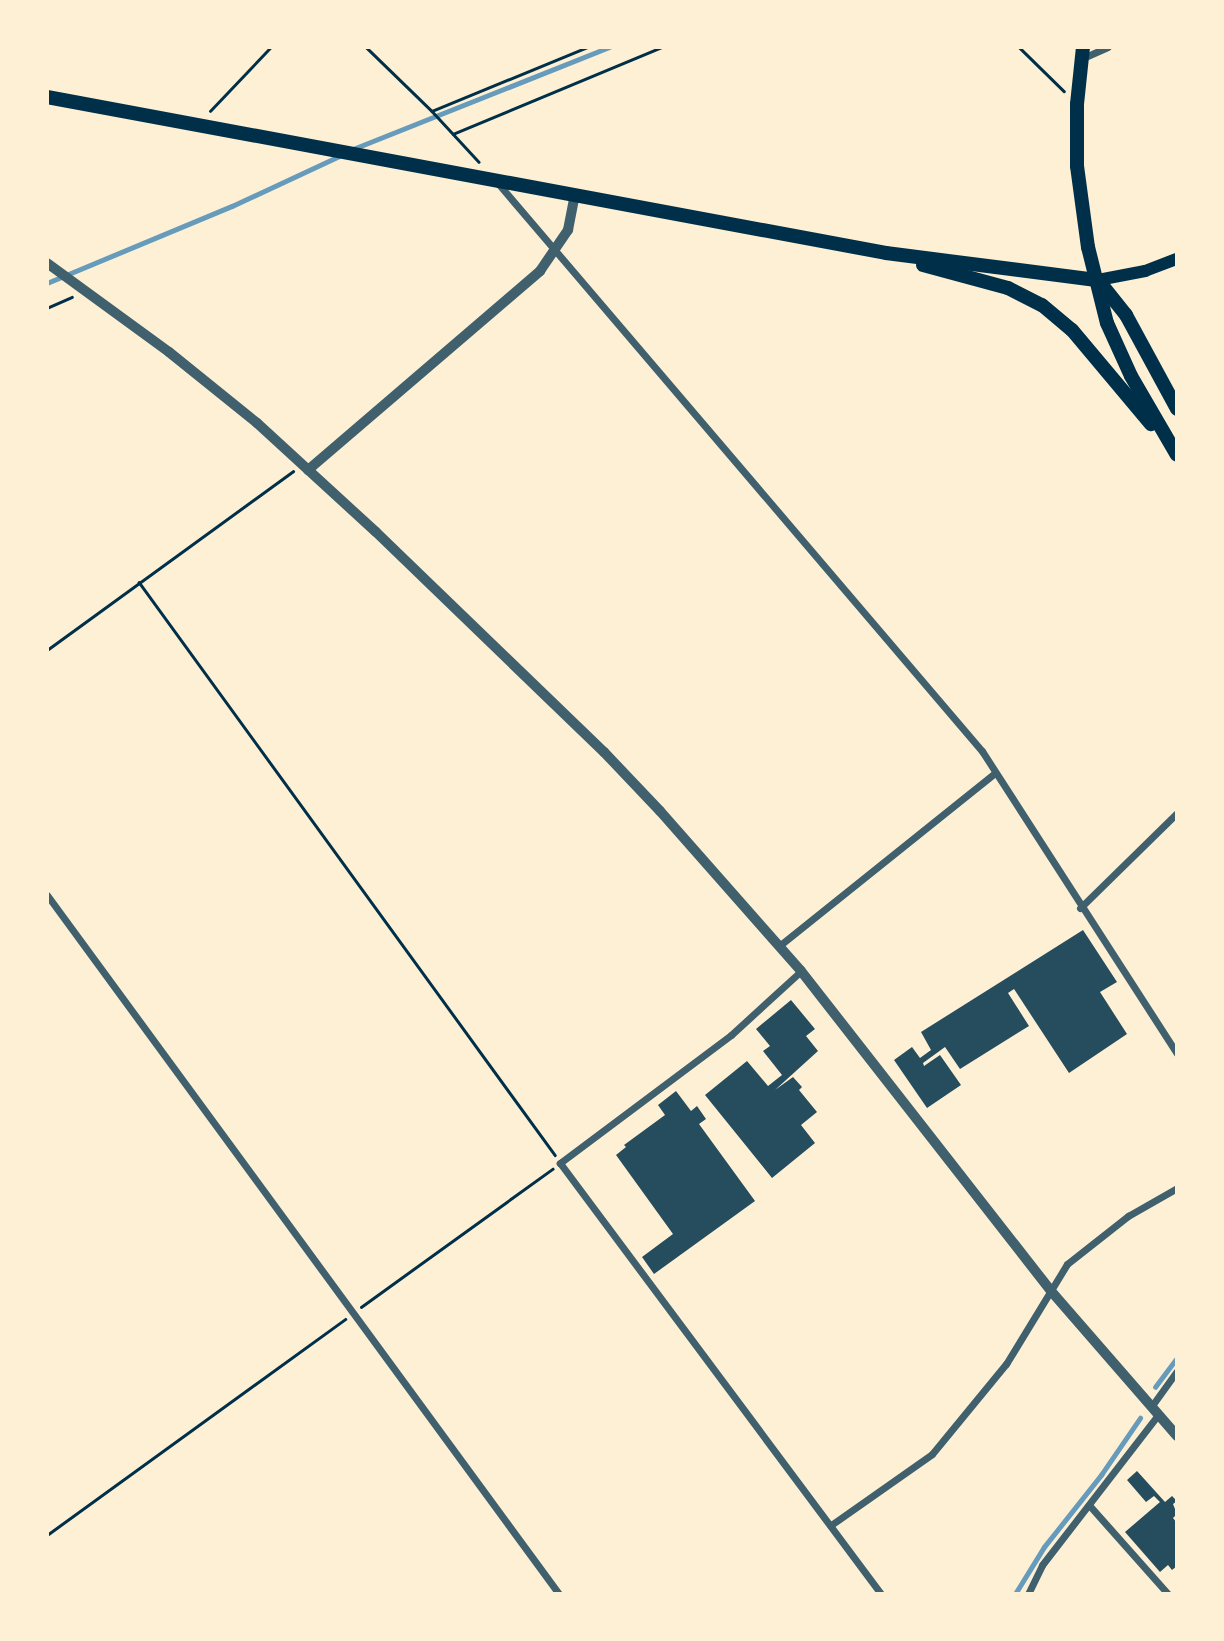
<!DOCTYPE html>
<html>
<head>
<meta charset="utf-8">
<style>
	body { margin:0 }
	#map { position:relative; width:1224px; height:1641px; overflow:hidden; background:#fdf0d5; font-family:"Nunito Sans",sans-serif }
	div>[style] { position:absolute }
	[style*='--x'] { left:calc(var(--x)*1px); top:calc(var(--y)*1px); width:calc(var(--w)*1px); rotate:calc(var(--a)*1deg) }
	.stream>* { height:4.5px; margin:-2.25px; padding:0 2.25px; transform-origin:2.25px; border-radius:2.25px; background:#669bbc }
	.building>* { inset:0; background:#264d5e }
	.path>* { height:2.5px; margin:-1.25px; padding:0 1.25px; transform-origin:1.25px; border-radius:1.25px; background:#003049 }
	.minor>* { height:7px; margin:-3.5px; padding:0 3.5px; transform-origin:3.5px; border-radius:3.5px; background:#3f606c }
	.tertiary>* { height:10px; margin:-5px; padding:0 5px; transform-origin:5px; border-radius:5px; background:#3f606c }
	.secondary>* { height:12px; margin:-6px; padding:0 6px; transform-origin:6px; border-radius:6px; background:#003049 }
	.primary>* { height:14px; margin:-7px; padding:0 7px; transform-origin:7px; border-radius:7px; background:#003049 }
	span { translate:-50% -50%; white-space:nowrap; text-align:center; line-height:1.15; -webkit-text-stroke:7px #fdf0d5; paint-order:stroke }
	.frame { position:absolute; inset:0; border:49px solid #fdf0d5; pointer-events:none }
</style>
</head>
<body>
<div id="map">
	<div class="stream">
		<div style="--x:353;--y:149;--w:276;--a:-21.7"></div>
		<div style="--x:47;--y:283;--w:200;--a:-22.6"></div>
		<div style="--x:232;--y:206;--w:118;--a:-25"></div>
		<div style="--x:1155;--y:1387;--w:36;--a:-53"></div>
		<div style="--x:1015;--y:1594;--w:55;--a:-58.3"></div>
		<div style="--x:1044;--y:1547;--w:92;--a:-51.6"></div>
		<div style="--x:1101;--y:1475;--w:69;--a:-55.6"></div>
	</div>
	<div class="building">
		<div style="clip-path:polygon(1083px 930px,1117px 982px,1100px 992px,1127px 1034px,1069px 1073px,1014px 989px,1008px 993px,1029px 1026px,960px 1069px,945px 1047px,923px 1063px,924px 1066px,940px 1055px,961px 1085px,927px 1108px,894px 1060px,912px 1047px,920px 1058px,931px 1050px,921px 1032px)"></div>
		<div style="clip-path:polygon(791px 1000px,815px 1029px,806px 1036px,818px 1051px,775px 1090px,793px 1077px,802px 1087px,799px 1090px,817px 1112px,801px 1125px,815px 1143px,772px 1178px,705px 1095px,747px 1061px,768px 1086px,782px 1075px,763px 1051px,770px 1046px,756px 1029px)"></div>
		<div style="clip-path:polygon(676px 1091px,691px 1111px,697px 1106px,706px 1119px,699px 1124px,755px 1201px,654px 1274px,642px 1257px,673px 1234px,616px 1155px,626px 1147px,624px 1145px,665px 1115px,658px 1105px)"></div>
		<div style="clip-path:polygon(1137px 1471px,1165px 1502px,1172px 1496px,1177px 1501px,1173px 1504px,1177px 1514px,1173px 1518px,1177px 1523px,1177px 1566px,1172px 1570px,1168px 1565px,1160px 1572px,1125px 1532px,1160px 1502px,1154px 1496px,1146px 1502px,1127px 1480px)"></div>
	</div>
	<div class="path">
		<div style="--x:366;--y:47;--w:92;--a:44.1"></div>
		<div style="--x:432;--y:111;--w:69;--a:47.3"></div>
		<div style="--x:1019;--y:47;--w:63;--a:44.4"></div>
		<div style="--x:210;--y:111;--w:88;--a:-46.4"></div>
		<div style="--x:432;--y:111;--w:168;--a:-22.4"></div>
		<div style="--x:453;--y:134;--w:226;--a:-22.6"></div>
		<div style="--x:47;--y:308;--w:27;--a:-24"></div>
		<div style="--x:139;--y:582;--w:708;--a:54.02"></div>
		<div style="--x:47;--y:650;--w:304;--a:-36"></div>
		<div style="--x:361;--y:1307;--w:236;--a:-35.8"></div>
		<div style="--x:47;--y:1535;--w:368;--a:-35.9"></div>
	</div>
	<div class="minor">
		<div style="--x:1083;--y:58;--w:27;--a:-24"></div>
		<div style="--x:496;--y:181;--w:749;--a:49.55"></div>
		<div style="--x:982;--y:751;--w:360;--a:57.2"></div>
		<div style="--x:47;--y:895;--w:866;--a:53.78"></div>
		<div style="--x:1080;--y:908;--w:136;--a:-44.4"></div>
		<div style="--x:779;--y:946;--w:277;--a:-38.7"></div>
		<div style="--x:801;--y:971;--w:95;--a:137.6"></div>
		<div style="--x:731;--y:1035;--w:214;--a:143.2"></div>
		<div style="--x:560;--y:1163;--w:537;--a:53.32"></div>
		<div style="--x:1151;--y:1407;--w:44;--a:-54.2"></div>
		<div style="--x:1089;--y:1505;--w:119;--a:48.4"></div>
		<div style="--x:831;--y:1525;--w:123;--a:-35.1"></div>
		<div style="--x:932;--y:1454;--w:117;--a:-50.6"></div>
		<div style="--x:1006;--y:1364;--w:117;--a:-58.6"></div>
		<div style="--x:1067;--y:1264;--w:78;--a:-38.2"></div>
		<div style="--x:1128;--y:1216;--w:56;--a:-29.7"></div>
		<div style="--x:1028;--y:1594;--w:32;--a:-64"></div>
		<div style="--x:1042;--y:1565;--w:190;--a:-52.3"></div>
	</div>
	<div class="tertiary">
		<div style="--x:47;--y:263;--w:151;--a:36.1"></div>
		<div style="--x:169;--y:352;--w:113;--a:38.9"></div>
		<div style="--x:257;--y:423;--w:161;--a:42.5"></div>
		<div style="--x:376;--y:532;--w:317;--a:44"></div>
		<div style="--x:604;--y:752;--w:81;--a:46.5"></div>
		<div style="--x:660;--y:811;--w:213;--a:48.6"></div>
		<div style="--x:801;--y:971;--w:406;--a:52"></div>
		<div style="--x:1051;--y:1291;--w:192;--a:49"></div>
		<div style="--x:308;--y:470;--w:306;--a:-40.6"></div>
		<div style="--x:540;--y:271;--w:50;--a:-55.7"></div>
		<div style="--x:568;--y:230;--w:36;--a:-79"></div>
	</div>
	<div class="secondary">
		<div style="--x:1098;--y:280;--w:48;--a:-10.8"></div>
		<div style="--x:1145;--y:271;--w:34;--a:-21"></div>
	</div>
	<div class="primary">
		<div style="--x:1083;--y:47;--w:57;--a:96"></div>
		<div style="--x:1077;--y:104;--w:62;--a:90"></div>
		<div style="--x:1077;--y:166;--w:82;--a:82.3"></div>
		<div style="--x:1088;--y:247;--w:78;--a:76"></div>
		<div style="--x:1107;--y:323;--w:58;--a:65.6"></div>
		<div style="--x:1131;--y:376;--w:91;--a:59.8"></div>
		<div style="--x:47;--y:97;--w:853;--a:10.53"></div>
		<div style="--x:886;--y:253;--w:214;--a:7.3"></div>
		<div style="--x:1098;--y:280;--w:45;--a:51.3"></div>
		<div style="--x:1126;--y:315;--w:107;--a:61.5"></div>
		<div style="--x:923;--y:265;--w:88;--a:15.1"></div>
		<div style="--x:1008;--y:288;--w:38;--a:27"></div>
		<div style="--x:1042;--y:305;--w:39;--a:40"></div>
		<div style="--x:1072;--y:330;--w:123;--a:50"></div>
	</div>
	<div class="frame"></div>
</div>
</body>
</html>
